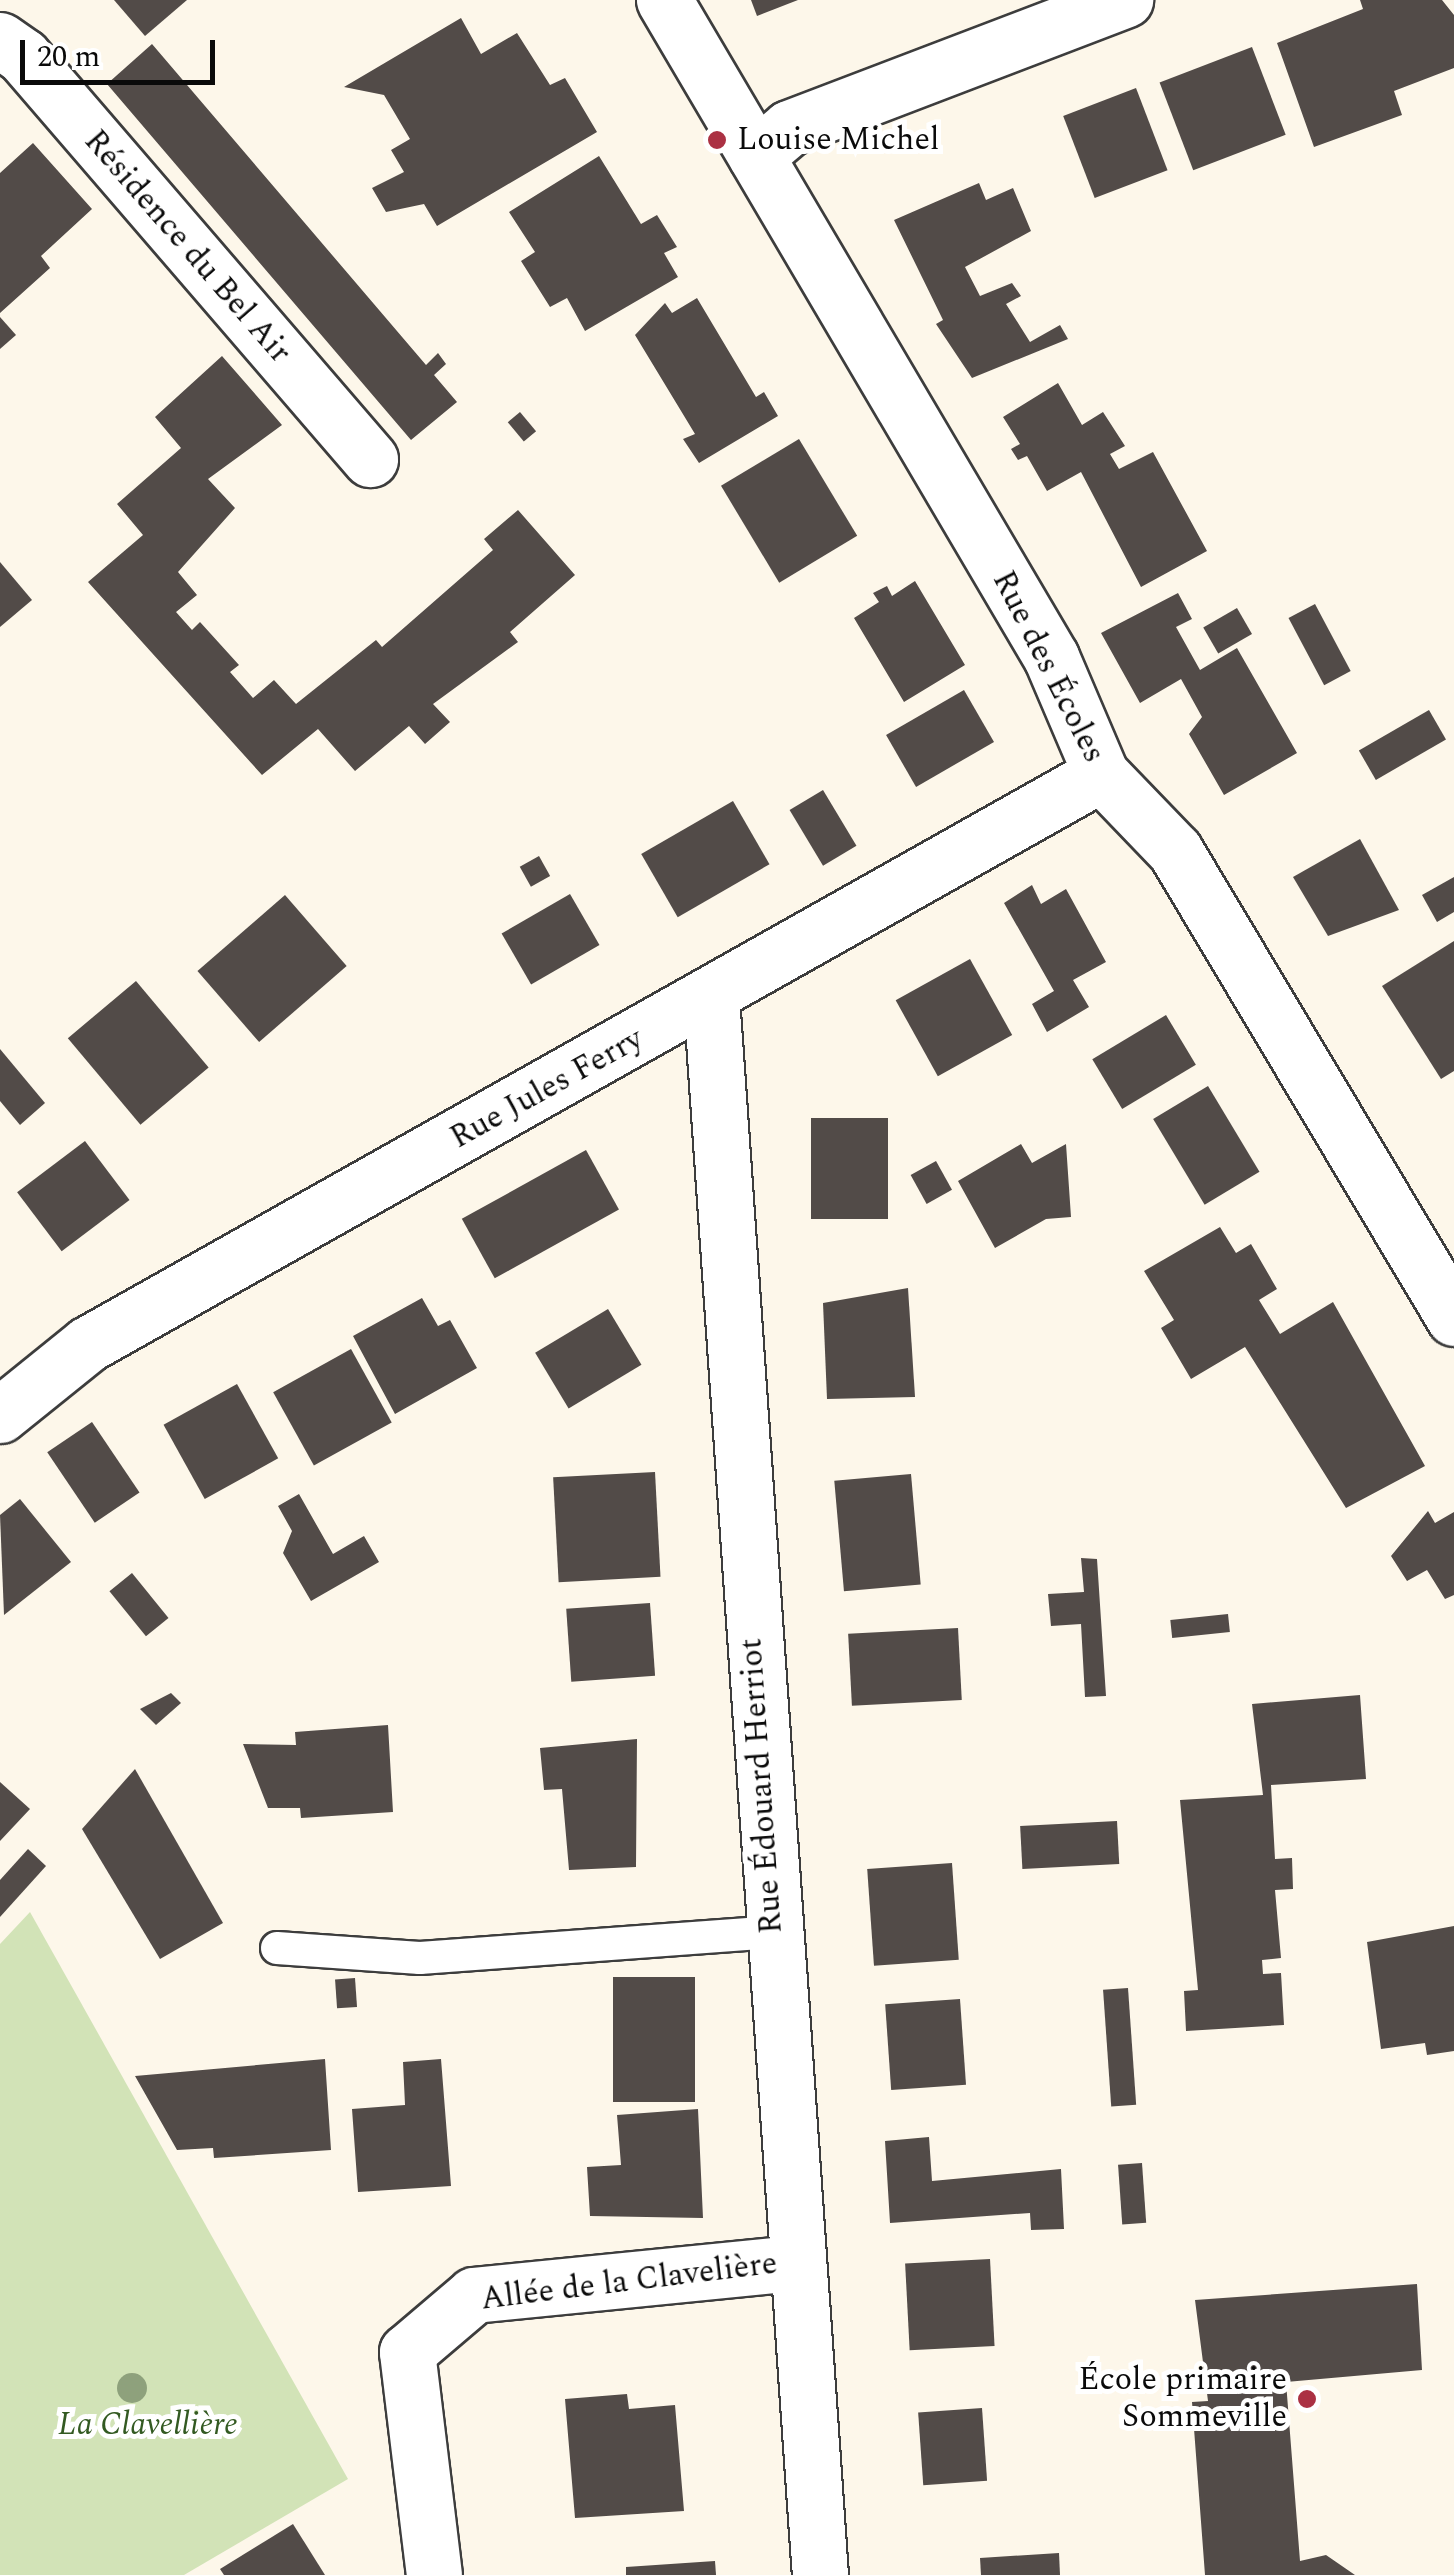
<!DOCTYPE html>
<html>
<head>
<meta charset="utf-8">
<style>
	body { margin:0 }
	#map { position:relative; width:1454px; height:2575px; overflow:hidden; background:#fdf7ea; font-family:Spectral,serif }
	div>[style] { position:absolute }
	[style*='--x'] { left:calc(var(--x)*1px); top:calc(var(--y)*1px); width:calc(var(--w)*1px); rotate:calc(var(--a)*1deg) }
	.green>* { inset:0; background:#d2e3b7 }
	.building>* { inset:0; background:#524b48; transform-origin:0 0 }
	.roads { filter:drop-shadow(2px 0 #3d3d3d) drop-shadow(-2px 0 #3d3d3d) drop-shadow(0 2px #3d3d3d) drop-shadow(0 -2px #3d3d3d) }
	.lane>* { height:32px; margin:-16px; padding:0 16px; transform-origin:16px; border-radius:16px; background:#fff }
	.street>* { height:55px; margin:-27.5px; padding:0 27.5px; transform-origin:27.5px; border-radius:27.5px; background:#fff }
	.trees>* { width:30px; height:30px; margin:-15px; border-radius:50%; background:#8ea17c }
	.dots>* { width:28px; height:28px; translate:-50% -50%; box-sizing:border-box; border:5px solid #fff; border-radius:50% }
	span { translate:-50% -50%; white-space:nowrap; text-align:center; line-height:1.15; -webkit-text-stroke:10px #fff; paint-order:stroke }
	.poi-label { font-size:32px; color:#0a0a0a }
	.left { translate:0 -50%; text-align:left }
	.right { translate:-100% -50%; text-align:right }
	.street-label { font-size:32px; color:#0a0a0a }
	.park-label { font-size:32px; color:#335a22; font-style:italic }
	.scale { position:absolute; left:20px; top:40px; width:195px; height:45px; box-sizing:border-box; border:5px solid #0a0a0a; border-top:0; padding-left:12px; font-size:30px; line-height:35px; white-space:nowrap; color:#0a0a0a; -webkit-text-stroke:8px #fff; paint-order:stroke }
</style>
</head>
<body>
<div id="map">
	<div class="green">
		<div style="clip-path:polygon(30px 1912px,348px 2479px,184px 2575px,0 2575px,0 1944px)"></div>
	</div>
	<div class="building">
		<div style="clip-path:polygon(114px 0,187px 0,145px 36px)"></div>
		<div style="clip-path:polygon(751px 0,798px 0,757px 16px)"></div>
		<div style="clip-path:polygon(1360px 0,1442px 0,1454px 15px,1454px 68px,1394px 91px,1402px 115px,1314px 147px,1277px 43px,1363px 9px)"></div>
		<div style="clip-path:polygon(461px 18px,481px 54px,517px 33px,550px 85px,565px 78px,597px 132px,437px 226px,424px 204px,386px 212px,372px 188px,404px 172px,391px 150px,410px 139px,384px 95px,344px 87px)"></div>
		<div style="clip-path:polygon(152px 44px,426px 365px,438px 353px,446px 364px,434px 375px,457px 402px,411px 440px,107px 84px)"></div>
		<div style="left:1252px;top:47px;width:94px;height:99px;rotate:69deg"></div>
		<div style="left:1136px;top:88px;width:88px;height:78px;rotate:69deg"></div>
		<div style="clip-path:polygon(33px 143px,92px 209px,41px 256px,50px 268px,0 313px,0 173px)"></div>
		<div style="clip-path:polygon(599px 156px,641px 224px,657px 215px,677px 247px,664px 253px,678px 277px,585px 331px,567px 298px,550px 307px,521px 261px,535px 252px,509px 212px)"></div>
		<div style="clip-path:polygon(979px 183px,986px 200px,1013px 188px,1031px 231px,965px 267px,980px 296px,1012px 283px,1021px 296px,1006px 304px,1030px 342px,1060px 325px,1068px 339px,972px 378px,936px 324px,943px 320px,894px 220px)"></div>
		<div style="clip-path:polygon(697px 298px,756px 397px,764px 392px,778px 416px,699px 463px,683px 439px,695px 434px,635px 335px,665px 303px,672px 313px)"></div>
		<div style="clip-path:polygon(0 317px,16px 335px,0 349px)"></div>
		<div style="clip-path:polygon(222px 356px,282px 425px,208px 479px,235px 508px,178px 572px,197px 595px,176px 612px,192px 630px,200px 622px,239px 665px,230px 672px,253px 698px,274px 680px,296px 704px,376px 640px,382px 647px,493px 550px,484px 539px,518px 510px,575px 575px,510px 632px,518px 642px,433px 704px,450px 722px,425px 744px,409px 726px,355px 771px,318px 729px,262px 775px,88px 582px,143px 535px,117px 504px,181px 448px,155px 417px)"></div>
		<div style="clip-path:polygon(1058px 383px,1082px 425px,1103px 412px,1125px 446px,1110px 454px,1119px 469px,1153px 452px,1207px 551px,1141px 587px,1081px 472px,1047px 491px,1027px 456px,1018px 460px,1011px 449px,1020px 444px,1003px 417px)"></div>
		<div style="left:520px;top:412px;width:25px;height:16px;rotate:50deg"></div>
		<div style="left:799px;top:439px;width:113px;height:91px;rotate:59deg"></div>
		<div style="clip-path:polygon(0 562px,32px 600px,0 627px)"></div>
		<div style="clip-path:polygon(915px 581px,965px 665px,904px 702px,854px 618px,879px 602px,873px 593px,887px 586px,892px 596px)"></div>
		<div style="clip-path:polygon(1178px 593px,1192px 619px,1176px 627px,1200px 670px,1237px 648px,1297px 753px,1224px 795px,1189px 734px,1202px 717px,1181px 679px,1140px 703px,1101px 633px)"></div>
		<div style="left:1315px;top:604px;width:76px;height:30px;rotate:62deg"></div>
		<div style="left:1237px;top:608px;width:30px;height:39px;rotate:60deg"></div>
		<div style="left:964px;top:690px;width:60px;height:90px;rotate:60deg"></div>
		<div style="left:1429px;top:710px;width:34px;height:81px;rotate:60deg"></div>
		<div style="left:823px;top:790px;width:65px;height:39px;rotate:59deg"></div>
		<div style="left:733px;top:801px;width:73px;height:106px;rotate:60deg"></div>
		<div style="clip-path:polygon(1360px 839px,1399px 910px,1328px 936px,1293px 877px)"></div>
		<div style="left:539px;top:856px;width:23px;height:22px;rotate:61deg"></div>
		<div style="clip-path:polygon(1454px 877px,1454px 912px,1437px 922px,1422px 895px)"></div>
		<div style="clip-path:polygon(1032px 885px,1041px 904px,1066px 889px,1106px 962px,1073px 980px,1089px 1007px,1047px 1032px,1032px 1004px,1054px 991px,1004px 903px)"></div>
		<div style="left:570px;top:894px;width:59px;height:79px;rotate:60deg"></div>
		<div style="left:285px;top:895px;width:94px;height:116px;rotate:49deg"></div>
		<div style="clip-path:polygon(1454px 941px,1454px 1071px,1441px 1079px,1382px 986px)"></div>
		<div style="left:970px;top:959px;width:87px;height:85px;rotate:61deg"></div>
		<div style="left:136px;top:981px;width:113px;height:89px;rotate:50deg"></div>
		<div style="left:1166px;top:1015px;width:58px;height:86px;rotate:59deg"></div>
		<div style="clip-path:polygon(0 1049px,45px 1103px,20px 1125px,0 1101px)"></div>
		<div style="left:1208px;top:1086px;width:100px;height:64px;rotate:59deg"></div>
		<div style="left:811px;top:1118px;width:77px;height:101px"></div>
		<div style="left:85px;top:1141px;width:74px;height:85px;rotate:53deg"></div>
		<div style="clip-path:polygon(1021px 1144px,1032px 1163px,1066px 1144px,1071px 1217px,1046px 1219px,995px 1248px,958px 1181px)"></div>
		<div style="left:586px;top:1150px;width:68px;height:142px;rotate:61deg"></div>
		<div style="left:936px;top:1161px;width:33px;height:29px;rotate:61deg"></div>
		<div style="clip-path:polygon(1220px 1227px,1236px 1253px,1251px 1244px,1277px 1289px,1259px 1300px,1280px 1334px,1333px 1302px,1425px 1466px,1346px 1508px,1245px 1347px,1191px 1379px,1161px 1328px,1174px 1320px,1144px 1271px)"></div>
		<div style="clip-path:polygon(908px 1288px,915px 1397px,827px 1399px,823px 1303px)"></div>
		<div style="clip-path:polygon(422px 1298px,438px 1326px,450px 1320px,477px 1368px,395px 1414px,353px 1336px)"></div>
		<div style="left:608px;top:1309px;width:65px;height:85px;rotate:59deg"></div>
		<div style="left:351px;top:1349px;width:84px;height:89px;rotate:61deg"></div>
		<div style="left:237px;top:1384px;width:85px;height:84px;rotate:61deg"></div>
		<div style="left:92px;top:1422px;width:85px;height:54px;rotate:56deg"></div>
		<div style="left:655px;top:1472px;width:105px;height:102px;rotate:87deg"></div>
		<div style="left:911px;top:1474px;width:111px;height:77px;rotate:85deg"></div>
		<div style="clip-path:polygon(299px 1494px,333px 1554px,364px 1536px,379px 1562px,311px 1601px,283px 1553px,292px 1531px,278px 1506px)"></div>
		<div style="clip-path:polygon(20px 1499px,71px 1562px,4px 1615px,0 1515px)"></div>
		<div style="clip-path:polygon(1428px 1511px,1435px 1523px,1454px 1512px,1454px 1595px,1445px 1599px,1427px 1570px,1407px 1581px,1391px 1556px)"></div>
		<div style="clip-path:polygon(1081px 1558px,1097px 1559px,1106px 1696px,1085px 1697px,1081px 1624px,1051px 1626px,1048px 1594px,1084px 1592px)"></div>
		<div style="left:132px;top:1573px;width:58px;height:29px;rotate:51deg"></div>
		<div style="left:650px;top:1603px;width:73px;height:84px;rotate:86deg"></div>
		<div style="left:1228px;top:1614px;width:18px;height:58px;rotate:84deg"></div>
		<div style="left:958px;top:1628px;width:72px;height:110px;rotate:87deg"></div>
		<div style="clip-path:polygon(171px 1693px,181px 1703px,156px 1725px,140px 1709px)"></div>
		<div style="clip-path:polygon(1360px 1695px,1366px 1779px,1271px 1785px,1275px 1859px,1292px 1858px,1293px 1889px,1275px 1890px,1281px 1958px,1262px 1960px,1263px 1974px,1281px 1973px,1284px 2025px,1186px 2031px,1184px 1991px,1198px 1990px,1180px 1800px,1263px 1795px,1252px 1704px)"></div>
		<div style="clip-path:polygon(388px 1725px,393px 1812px,301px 1818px,300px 1808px,268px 1808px,243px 1744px,296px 1745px,295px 1732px)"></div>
		<div style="clip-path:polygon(637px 1739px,636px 1867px,569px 1870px,562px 1789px,544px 1790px,540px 1748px)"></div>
		<div style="clip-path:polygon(135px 1769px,223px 1923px,160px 1959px,82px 1829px)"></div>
		<div style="clip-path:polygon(0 1782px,30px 1809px,0 1841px)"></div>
		<div style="left:1117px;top:1821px;width:43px;height:97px;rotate:87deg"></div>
		<div style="clip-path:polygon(28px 1849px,46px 1866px,0 1917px,0 1880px)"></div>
		<div style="left:952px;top:1863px;width:97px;height:85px;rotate:86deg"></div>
		<div style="clip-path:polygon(1454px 1926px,1454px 2051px,1427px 2055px,1425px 2043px,1381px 2049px,1367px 1942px)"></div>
		<div style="left:695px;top:1977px;width:125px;height:82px;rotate:90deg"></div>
		<div style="left:355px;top:1978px;width:29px;height:20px;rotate:86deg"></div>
		<div style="left:1128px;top:1988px;width:117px;height:25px;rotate:86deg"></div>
		<div style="left:960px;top:1999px;width:86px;height:75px;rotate:86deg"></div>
		<div style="clip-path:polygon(325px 2059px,331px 2150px,214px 2158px,213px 2148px,177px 2150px,135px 2076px)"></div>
		<div style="clip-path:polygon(441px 2059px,451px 2186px,358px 2192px,352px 2109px,405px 2105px,403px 2062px)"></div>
		<div style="clip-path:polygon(698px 2109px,703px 2218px,590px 2216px,587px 2167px,621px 2165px,617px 2115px)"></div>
		<div style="clip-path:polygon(929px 2137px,932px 2181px,1061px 2169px,1064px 2229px,1031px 2230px,1030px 2213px,890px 2223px,885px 2141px)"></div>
		<div style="left:1142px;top:2163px;width:60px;height:24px;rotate:86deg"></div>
		<div style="left:990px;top:2259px;width:87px;height:85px;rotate:87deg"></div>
		<div style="clip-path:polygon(1417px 2284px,1422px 2370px,1286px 2382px,1300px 2561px,1326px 2555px,1355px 2575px,1205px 2575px,1192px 2402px,1208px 2401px,1195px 2300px)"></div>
		<div style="clip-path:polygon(627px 2394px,629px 2409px,675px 2405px,684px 2511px,575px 2518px,565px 2399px)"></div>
		<div style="left:982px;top:2408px;width:73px;height:64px;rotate:86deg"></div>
		<div style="clip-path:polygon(293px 2524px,325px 2575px,224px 2575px,220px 2569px)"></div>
		<div style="clip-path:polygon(1059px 2553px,1060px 2575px,981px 2575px,980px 2558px)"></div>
		<div style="clip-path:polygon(715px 2561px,716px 2575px,626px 2575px,626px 2567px)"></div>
	</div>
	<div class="roads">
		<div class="lane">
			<div style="--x:277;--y:1948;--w:143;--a:4"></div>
			<div style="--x:420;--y:1958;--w:353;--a:-4.2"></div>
		</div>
		<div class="street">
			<div style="--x:664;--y:0;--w:763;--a:59.5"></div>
			<div style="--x:1051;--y:657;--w:127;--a:66.9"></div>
			<div style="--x:1101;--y:774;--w:107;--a:46.1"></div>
			<div style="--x:1175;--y:851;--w:544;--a:59.14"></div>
			<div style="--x:0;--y:40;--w:28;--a:35"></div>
			<div style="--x:23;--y:56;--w:532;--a:49.27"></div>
			<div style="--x:756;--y:156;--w:43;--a:-40.3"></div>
			<div style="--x:789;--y:128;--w:360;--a:-20.9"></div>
			<div style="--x:711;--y:997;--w:1582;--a:86.05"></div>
			<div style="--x:0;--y:1415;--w:113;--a:-38.9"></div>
			<div style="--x:88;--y:1344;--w:1162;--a:-29.37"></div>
			<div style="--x:434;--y:2575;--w:225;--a:-96.9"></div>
			<div style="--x:407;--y:2352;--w:88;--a:-40.4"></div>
			<div style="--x:474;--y:2295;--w:323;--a:-5.7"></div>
		</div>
	</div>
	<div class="trees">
		<div style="left:132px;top:2388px"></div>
	</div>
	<div class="dots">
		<div style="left:717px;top:140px;background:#ab3143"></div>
		<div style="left:1307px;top:2399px;background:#ab3143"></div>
	</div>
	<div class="poi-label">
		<span class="left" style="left:737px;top:140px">Louise Michel</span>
		<span class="right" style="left:1287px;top:2399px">École primaire<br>Sommeville</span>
	</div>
	<div class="street-label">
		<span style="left:187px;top:247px;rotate:49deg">Résidence du Bel Air</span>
		<span style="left:1048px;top:667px;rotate:63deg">Rue des Écoles</span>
		<span style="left:547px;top:1089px;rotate:-29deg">Rue Jules Ferry</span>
		<span style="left:762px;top:1786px;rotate:-94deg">Rue Édouard Herriot</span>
		<span style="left:629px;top:2282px;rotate:-7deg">Allée de la Clavelière</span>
	</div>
	<div class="park-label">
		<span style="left:148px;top:2425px">La Clavellière</span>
	</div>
	<div class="scale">20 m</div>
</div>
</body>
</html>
